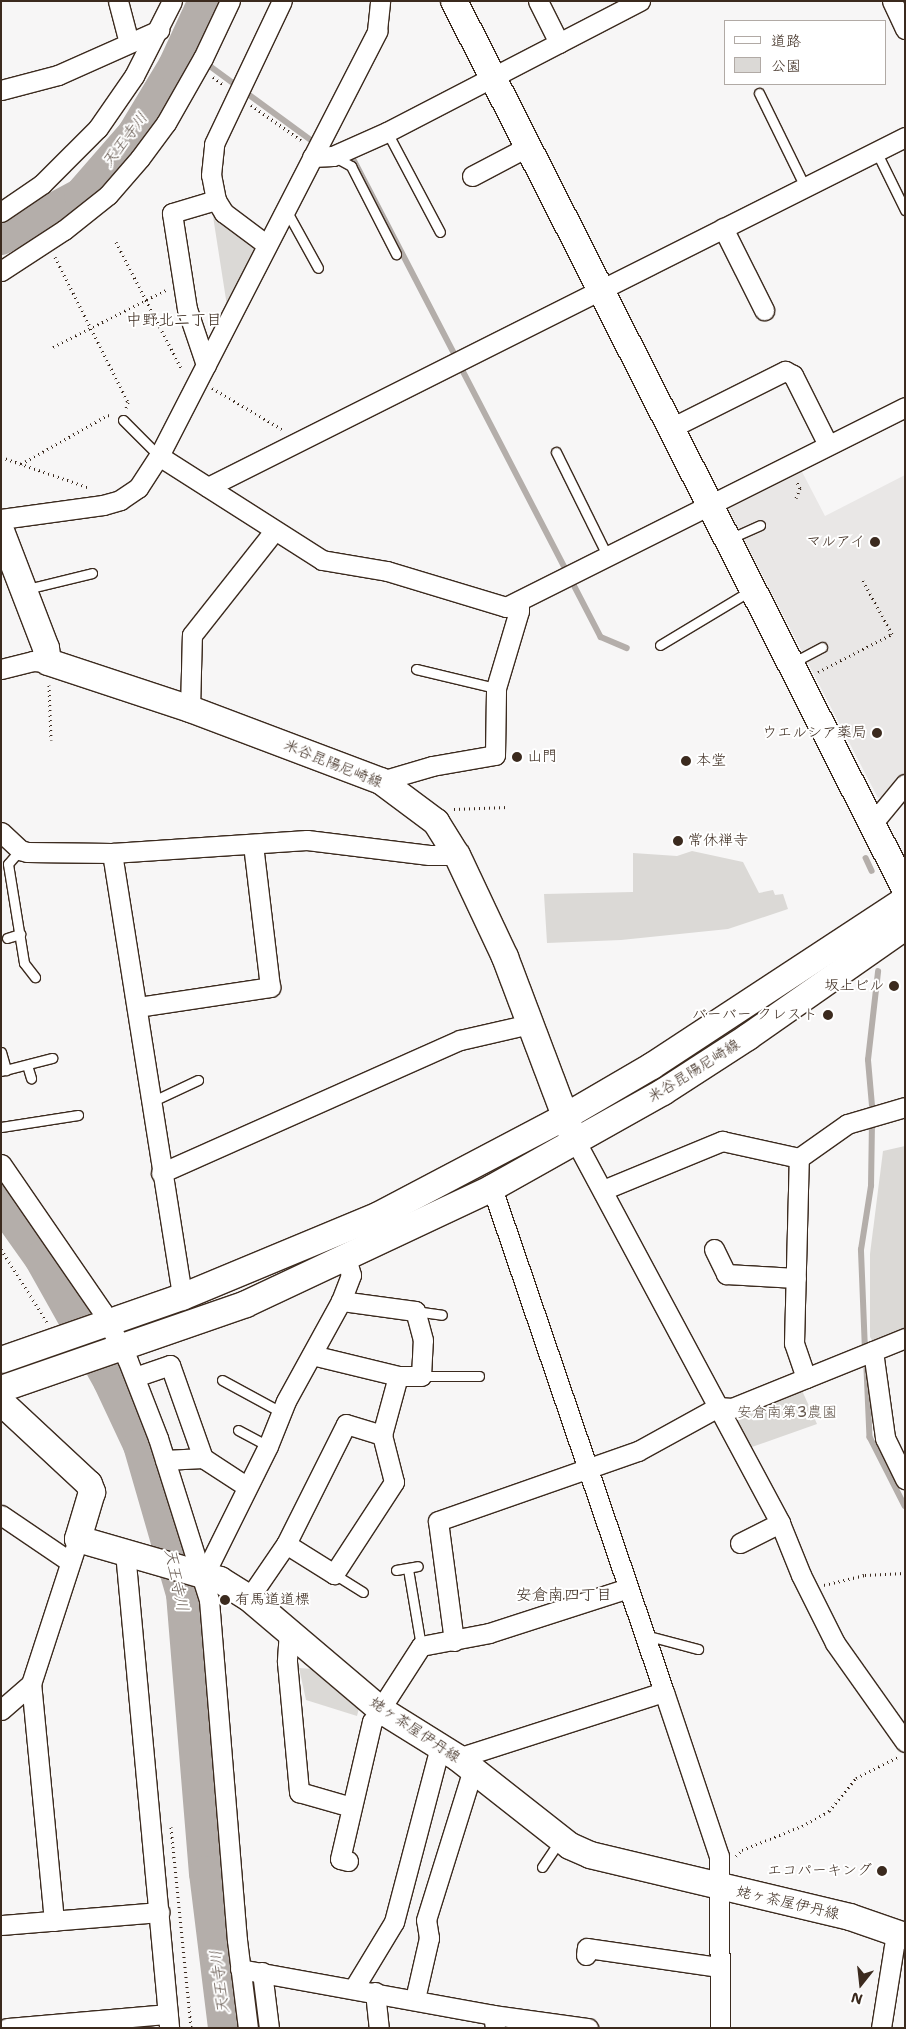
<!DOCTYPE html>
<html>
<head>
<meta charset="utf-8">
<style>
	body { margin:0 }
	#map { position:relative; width:906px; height:2029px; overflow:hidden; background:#f7f6f6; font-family:"Shantell Sans","Klee One",sans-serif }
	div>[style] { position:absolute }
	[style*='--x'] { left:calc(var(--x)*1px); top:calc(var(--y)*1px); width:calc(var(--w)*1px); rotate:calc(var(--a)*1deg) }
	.built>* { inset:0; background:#e9e7e6 }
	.green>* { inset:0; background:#dbd9d6 }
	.stream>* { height:5.5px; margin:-2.75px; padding:0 2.75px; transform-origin:2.75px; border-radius:2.75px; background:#b4aeaa }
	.river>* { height:34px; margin:-17px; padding:0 17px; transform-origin:17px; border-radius:17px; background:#b4aeaa }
	.path>* { height:3px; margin-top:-1.5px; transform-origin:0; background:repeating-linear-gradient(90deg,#3b2a1e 0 1px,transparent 0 5px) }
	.roads { filter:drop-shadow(1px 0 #3b2a1e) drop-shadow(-1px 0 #3b2a1e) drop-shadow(0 1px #3b2a1e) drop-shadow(0 -1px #3b2a1e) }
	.lane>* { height:9px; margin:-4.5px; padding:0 4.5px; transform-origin:4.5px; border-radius:4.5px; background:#fff }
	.street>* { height:19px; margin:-9.5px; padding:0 9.5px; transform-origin:9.5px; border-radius:9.5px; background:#fff }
	.secondary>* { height:26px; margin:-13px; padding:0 13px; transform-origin:13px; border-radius:13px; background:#fff }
	.dots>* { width:14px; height:14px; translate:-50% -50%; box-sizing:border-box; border:2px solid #fff; border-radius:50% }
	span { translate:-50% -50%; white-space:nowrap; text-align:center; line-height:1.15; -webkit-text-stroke:4px #fff; paint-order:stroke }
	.poi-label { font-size:15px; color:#3b2a1e }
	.right { translate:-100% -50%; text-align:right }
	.left { translate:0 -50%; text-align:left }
	.street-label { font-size:15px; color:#3b2a1e }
	.park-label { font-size:15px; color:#63564c }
	.water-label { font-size:16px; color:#65584f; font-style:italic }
	.neighbourhood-label { font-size:16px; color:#3b2a1e }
	.frame { position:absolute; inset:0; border:2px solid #3b2a1e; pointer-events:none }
	.legend { position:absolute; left:724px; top:20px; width:162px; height:65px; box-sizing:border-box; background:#fff; border:1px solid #b1aaa5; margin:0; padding:6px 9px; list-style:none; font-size:15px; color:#3b2a1e }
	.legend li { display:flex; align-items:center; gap:10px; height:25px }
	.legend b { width:25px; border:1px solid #b1aaa5 }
	.north { position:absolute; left:836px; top:1959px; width:50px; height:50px; -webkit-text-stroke:4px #fff; paint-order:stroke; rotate:196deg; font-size:14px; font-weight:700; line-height:20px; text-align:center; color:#3b2a1e }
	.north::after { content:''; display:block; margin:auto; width:18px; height:22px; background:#3b2a1e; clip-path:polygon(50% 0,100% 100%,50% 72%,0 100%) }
</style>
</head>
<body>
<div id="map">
	<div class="built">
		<div style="clip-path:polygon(799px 466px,825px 516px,905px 475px,905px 771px,886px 795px,878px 798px,727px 507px,729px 501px)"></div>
	</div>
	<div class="green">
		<div style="clip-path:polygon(212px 210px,251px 240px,256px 249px,227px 306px)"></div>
		<div style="clip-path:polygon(692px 851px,743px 862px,759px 893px,773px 890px,775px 895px,783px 894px,788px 909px,728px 929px,621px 940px,547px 943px,544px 894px,633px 892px,633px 853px,677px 856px)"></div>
		<div style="clip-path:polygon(905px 1146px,905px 1330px,874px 1343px,870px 1337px,870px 1254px,883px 1151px)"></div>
		<div style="clip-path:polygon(800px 1386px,817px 1424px,749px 1448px,733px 1420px,736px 1413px)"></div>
		<div style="clip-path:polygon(299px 1668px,314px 1669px,360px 1704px,357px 1716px,306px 1700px)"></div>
	</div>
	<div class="stream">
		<div style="--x:184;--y:47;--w:161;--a:36.2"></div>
		<div style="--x:352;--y:156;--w:222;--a:62.6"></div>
		<div style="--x:461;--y:367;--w:304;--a:62.6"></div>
		<div style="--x:601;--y:637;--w:28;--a:23"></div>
		<div style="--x:866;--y:858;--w:14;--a:65"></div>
		<div style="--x:872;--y:1106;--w:46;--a:-95"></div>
		<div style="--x:868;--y:1060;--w:89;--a:-83.5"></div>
		<div style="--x:865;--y:1351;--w:101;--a:-92.3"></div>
		<div style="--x:861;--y:1250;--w:65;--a:-81.1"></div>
		<div style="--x:871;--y:1186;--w:63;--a:-89.1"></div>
		<div style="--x:867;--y:1369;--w:68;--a:87.5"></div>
		<div style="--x:870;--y:1437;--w:77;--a:63.1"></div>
	</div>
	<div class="river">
		<div style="--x:1;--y:238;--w:91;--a:-28.3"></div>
		<div style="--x:81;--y:195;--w:81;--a:-49"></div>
		<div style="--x:134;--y:134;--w:79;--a:-58.9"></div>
		<div style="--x:175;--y:66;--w:72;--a:-65.2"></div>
		<div style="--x:1;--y:1202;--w:69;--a:54.5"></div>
		<div style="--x:41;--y:1258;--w:141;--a:60.7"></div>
		<div style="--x:110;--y:1381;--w:71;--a:64.9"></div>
		<div style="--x:140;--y:1445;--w:155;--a:73.9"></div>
		<div style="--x:183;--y:1594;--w:280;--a:85.3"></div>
		<div style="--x:206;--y:1873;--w:156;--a:83"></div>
	</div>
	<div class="path">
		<div style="--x:213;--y:77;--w:14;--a:36"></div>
		<div style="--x:251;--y:105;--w:61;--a:35"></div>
		<div style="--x:116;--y:242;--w:144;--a:62.7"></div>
		<div style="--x:55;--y:257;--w:162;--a:63.3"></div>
		<div style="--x:128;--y:402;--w:6;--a:108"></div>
		<div style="--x:53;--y:347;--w:127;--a:-26.8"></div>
		<div style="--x:212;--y:388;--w:81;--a:30.4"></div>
		<div style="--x:1;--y:457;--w:94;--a:19.2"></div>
		<div style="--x:21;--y:464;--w:100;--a:-29.4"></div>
		<div style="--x:108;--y:415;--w:4;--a:14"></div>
		<div style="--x:796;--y:498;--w:11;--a:-68"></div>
		<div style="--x:800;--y:488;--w:7;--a:-117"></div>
		<div style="--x:818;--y:672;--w:83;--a:-27.2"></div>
		<div style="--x:892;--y:634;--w:63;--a:-118.6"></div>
		<div style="--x:49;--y:685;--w:55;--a:87.9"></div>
		<div style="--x:454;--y:809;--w:54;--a:-2.1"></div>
		<div style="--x:1;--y:1249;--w:86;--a:57.8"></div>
		<div style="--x:824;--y:1585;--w:42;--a:-13.7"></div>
		<div style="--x:865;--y:1575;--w:40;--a:-2.9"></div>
		<div style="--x:171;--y:1827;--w:202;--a:84.3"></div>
		<div style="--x:736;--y:1856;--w:8;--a:-45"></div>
		<div style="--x:742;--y:1850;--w:65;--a:-21.8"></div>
		<div style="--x:802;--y:1826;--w:31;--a:-29"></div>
		<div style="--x:829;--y:1811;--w:43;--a:-50.7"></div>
		<div style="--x:856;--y:1778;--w:47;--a:-26.6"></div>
	</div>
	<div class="roads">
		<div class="lane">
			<div style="--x:759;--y:93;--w:105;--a:63.9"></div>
			<div style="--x:387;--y:132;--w:113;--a:62.1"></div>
			<div style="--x:876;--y:151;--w:66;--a:63.8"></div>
			<div style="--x:333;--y:156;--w:21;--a:29"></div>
			<div style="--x:351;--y:166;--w:99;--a:62.9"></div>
			<div style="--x:286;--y:210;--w:66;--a:61.1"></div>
			<div style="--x:123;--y:420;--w:51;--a:45"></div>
			<div style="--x:556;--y:452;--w:115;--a:63.7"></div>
			<div style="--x:729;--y:539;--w:34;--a:-24"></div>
			<div style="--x:27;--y:589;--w:67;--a:-13.8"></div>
			<div style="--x:660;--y:645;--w:105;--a:-31"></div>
			<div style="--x:792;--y:663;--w:34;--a:-28"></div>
			<div style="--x:416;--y:669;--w:82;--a:13.4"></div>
			<div style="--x:20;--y:850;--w:18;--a:131"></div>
			<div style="--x:8;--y:864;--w:100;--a:80.8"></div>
			<div style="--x:24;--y:963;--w:18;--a:52"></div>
			<div style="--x:7;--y:938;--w:14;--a:-17"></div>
			<div style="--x:1;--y:1052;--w:19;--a:74"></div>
			<div style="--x:27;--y:1065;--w:14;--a:73"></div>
			<div style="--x:1;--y:1071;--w:53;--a:-14.3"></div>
			<div style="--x:151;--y:1102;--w:52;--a:-25.1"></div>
			<div style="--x:1;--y:1127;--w:78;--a:-8.9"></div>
			<div style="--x:415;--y:1311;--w:27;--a:8"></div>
			<div style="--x:421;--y:1376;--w:58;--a:0"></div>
			<div style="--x:222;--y:1380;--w:67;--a:28.5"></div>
			<div style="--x:238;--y:1430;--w:34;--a:28"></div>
			<div style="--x:408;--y:1569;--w:78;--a:80.4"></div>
			<div style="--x:396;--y:1570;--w:22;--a:-10"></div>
			<div style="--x:334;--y:1574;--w:34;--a:32"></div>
			<div style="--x:645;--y:1635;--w:55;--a:14.8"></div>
			<div style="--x:542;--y:1867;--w:32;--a:-56"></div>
		</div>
		<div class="street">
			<div style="--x:118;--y:1;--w:43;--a:75.3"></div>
			<div style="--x:538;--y:1;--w:47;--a:63.4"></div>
			<div style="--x:892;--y:1;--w:31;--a:65"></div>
			<div style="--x:1;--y:90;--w:59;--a:-14.7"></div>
			<div style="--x:58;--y:75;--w:111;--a:-24"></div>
			<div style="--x:312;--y:157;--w:21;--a:-3"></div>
			<div style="--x:333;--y:156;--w:59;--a:-24"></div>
			<div style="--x:387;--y:132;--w:285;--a:-27.4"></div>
			<div style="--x:472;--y:176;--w:62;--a:-27.8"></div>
			<div style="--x:1;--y:212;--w:50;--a:-34.3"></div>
			<div style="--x:42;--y:184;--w:79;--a:-45"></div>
			<div style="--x:98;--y:128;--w:63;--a:-55.3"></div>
			<div style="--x:134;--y:76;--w:84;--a:-63.1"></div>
			<div style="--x:723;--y:228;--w:92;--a:63.4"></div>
			<div style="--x:267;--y:245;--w:54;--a:-143.3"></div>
			<div style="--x:224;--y:213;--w:15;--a:-122"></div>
			<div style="--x:216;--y:200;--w:25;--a:-101"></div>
			<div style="--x:211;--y:175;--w:31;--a:-84"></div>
			<div style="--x:214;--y:144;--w:158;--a:-64.6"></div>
			<div style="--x:1;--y:271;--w:75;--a:-33.1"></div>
			<div style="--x:64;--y:230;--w:56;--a:-38.5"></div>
			<div style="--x:108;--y:195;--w:49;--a:-49.1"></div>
			<div style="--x:140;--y:158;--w:44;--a:-53.4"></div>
			<div style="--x:166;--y:123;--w:75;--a:-60.4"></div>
			<div style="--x:203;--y:58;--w:63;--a:-64.7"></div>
			<div style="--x:206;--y:365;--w:59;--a:-108.7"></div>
			<div style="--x:187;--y:309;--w:97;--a:-98.9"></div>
			<div style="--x:172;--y:213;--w:46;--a:-16.5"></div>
			<div style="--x:669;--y:429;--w:130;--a:-26.6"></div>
			<div style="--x:785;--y:371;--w:9;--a:27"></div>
			<div style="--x:793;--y:375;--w:78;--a:63.4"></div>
			<div style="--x:159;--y:456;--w:193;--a:32.5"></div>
			<div style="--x:322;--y:560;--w:66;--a:9.6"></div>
			<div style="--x:387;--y:571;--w:124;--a:16.8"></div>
			<div style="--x:506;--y:607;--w:446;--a:-26.6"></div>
			<div style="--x:208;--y:487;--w:780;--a:-26.66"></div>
			<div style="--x:1;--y:519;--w:103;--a:-7.8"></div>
			<div style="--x:103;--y:505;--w:18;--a:-16"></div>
			<div style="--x:120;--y:500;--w:22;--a:-34"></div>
			<div style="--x:138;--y:488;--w:38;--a:-57"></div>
			<div style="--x:159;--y:456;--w:478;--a:-62.8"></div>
			<div style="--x:377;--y:31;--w:30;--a:-84"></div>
			<div style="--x:1;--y:669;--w:33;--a:-14"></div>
			<div style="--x:33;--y:661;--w:15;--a:4"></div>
			<div style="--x:190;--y:709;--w:74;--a:-88.5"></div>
			<div style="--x:192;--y:635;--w:132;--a:-51.7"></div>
			<div style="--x:381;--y:781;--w:53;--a:-16.4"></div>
			<div style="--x:432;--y:766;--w:64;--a:-9.9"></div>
			<div style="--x:495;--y:755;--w:67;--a:-89.1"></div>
			<div style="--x:496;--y:688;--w:80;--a:-73.4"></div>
			<div style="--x:519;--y:611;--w:10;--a:-90"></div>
			<div style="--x:872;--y:824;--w:52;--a:-50.5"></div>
			<div style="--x:1;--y:832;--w:26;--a:43"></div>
			<div style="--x:20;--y:850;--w:7;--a:16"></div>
			<div style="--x:27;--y:852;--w:85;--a:0.7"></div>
			<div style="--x:112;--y:853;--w:195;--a:-3.8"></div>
			<div style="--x:307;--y:840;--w:123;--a:7"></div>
			<div style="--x:429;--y:855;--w:28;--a:0"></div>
			<div style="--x:112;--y:853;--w:449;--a:81"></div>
			<div style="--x:138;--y:1007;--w:134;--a:-8.6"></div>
			<div style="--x:270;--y:987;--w:144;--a:-96.8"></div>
			<div style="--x:576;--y:1142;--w:432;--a:61.8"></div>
			<div style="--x:780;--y:1523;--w:56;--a:68"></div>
			<div style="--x:801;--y:1575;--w:76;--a:63.4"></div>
			<div style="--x:835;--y:1643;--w:121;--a:54.7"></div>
			<div style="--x:1;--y:1164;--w:178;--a:55.5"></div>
			<div style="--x:102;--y:1311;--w:56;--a:62.5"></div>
			<div style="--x:128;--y:1361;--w:83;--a:68.7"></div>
			<div style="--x:158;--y:1438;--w:170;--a:72.5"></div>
			<div style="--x:209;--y:1600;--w:341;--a:85.3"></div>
			<div style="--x:237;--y:1940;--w:89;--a:82.9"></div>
			<div style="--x:161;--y:1173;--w:327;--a:-24"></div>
			<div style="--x:460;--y:1040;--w:72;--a:-12.9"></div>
			<div style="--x:603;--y:1190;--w:129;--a:-22.4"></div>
			<div style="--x:722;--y:1141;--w:79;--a:12.4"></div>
			<div style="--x:714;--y:1249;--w:28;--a:64"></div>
			<div style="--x:726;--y:1274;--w:70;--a:3.3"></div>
			<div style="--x:873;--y:1351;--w:88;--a:82.1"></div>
			<div style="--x:885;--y:1438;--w:46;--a:64"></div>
			<div style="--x:312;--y:1355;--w:89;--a:13.7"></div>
			<div style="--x:398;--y:1376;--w:23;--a:0"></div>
			<div style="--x:421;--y:1376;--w:36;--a:-87"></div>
			<div style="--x:423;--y:1340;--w:30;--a:-105"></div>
			<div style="--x:415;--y:1311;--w:75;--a:-172.3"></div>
			<div style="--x:135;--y:1377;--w:37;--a:-19"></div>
			<div style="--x:170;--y:1365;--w:99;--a:70.5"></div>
			<div style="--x:203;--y:1458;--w:51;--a:33.1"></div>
			<div style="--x:806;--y:1378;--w:37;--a:-109"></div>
			<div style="--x:794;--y:1343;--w:185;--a:-88.5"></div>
			<div style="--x:799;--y:1158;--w:59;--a:-35.3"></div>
			<div style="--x:847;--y:1124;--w:60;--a:-16.3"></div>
			<div style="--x:165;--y:1460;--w:38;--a:-3"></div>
			<div style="--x:1;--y:1515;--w:82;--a:34.1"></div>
			<div style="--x:740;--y:1543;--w:45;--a:-26.6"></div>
			<div style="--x:286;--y:1544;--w:57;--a:32"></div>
			<div style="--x:334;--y:1574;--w:110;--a:-56.9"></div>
			<div style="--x:394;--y:1482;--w:49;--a:-104.3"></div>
			<div style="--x:382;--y:1435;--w:61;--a:-74.8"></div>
			<div style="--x:125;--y:1552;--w:478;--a:84.7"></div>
			<div style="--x:204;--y:1575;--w:144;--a:-63.6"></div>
			<div style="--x:268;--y:1446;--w:48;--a:-68.2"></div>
			<div style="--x:286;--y:1401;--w:114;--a:-61.2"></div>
			<div style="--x:341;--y:1301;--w:28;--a:-69"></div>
			<div style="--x:351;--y:1275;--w:19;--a:-106"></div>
			<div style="--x:249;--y:1598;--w:65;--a:-55.6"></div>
			<div style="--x:286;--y:1544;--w:134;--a:-63.4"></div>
			<div style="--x:346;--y:1424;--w:38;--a:17"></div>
			<div style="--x:289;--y:1631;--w:31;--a:94"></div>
			<div style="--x:287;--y:1662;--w:131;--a:84.7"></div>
			<div style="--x:299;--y:1792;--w:54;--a:16.1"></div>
			<div style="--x:454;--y:1641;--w:121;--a:-97.6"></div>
			<div style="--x:438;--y:1521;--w:212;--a:-19.3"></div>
			<div style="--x:638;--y:1451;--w:91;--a:-28.8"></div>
			<div style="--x:718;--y:1407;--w:14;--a:4"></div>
			<div style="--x:732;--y:1408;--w:187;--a:-22"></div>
			<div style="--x:664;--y:1692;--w:173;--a:71.5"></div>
			<div style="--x:719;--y:1856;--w:172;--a:89.7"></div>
			<div style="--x:1;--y:1710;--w:40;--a:-41"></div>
			<div style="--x:458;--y:1758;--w:216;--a:-17.8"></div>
			<div style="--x:664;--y:1692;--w:533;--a:-108.84"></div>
			<div style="--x:348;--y:1861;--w:8;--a:-166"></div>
			<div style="--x:340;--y:1859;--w:141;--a:-76.9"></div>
			<div style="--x:372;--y:1722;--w:90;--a:-57.2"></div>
			<div style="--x:421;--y:1646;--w:69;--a:-10.8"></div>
			<div style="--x:489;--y:1633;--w:146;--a:-17.9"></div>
			<div style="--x:54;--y:1921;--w:238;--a:-95.5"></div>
			<div style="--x:31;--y:1684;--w:152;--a:-72"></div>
			<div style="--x:1;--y:1925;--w:159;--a:-4.7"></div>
			<div style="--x:586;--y:1955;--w:7;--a:-82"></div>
			<div style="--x:587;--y:1948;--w:133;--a:8.2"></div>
			<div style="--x:240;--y:1969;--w:257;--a:10.3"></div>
			<div style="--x:493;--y:2015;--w:13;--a:81"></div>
			<div style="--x:262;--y:1972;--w:56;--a:82.9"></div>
			<div style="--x:354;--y:1988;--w:77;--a:-58.8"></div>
			<div style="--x:394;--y:1922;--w:181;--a:-75.3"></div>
			<div style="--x:375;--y:1992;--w:36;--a:84"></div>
			<div style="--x:415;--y:1999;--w:63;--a:-77.1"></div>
			<div style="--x:429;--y:1938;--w:18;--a:-99"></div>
			<div style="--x:426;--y:1920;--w:158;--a:-72.7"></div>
			<div style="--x:493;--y:2015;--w:96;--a:7.8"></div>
			<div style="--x:7;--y:2028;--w:161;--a:-5"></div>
			<div style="--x:881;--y:2028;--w:96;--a:-81"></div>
		</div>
		<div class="secondary">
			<div style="--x:454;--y:1;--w:996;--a:63.07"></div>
			<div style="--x:1;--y:531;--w:125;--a:69"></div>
			<div style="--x:46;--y:648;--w:14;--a:82"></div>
			<div style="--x:48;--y:662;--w:150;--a:18.3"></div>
			<div style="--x:190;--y:709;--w:204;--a:20.7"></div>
			<div style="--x:381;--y:781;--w:69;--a:36.7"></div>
			<div style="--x:436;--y:822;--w:39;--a:58"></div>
			<div style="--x:457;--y:855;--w:113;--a:64.8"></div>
			<div style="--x:505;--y:957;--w:187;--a:69.3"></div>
			<div style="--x:1;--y:1360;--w:192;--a:-19.2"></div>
			<div style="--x:182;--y:1297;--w:213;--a:-22.6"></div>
			<div style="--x:379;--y:1215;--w:208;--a:-27.8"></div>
			<div style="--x:563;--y:1118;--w:103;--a:-30.3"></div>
			<div style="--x:652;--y:1066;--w:303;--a:-33.3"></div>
			<div style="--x:1;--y:1389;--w:259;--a:-19.1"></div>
			<div style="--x:246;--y:1304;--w:272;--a:-25.2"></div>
			<div style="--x:492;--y:1188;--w:196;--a:-29.3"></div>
			<div style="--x:663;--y:1092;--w:101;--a:-32.9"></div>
			<div style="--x:748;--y:1037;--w:192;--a:-35"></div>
			<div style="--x:1;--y:1402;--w:120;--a:43"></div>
			<div style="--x:89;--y:1484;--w:9;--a:69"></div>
			<div style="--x:92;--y:1492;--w:49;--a:106.6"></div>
			<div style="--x:78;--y:1539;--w:148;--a:16.1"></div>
			<div style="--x:220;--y:1580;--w:34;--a:32"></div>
			<div style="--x:249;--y:1598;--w:173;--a:40.3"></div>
			<div style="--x:381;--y:1710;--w:91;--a:31.9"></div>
			<div style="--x:458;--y:1758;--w:142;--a:38.2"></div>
			<div style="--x:570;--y:1846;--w:22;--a:24"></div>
			<div style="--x:590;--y:1855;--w:267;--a:13.4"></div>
			<div style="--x:850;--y:1917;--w:58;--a:19.1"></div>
		</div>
	</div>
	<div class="dots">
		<div style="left:875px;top:542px;background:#3b2a1e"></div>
		<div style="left:877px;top:733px;background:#3b2a1e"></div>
		<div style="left:517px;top:757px;background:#3b2a1e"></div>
		<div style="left:686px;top:761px;background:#3b2a1e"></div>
		<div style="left:678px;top:841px;background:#3b2a1e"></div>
		<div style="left:894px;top:986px;background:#3b2a1e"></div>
		<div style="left:828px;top:1015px;background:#3b2a1e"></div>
		<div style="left:225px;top:1600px;background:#3b2a1e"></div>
		<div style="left:882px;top:1871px;background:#3b2a1e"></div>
	</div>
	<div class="poi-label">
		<span class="right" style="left:865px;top:542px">マルアイ</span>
		<span class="right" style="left:867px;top:733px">ウエルシア薬局</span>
		<span class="left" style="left:527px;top:757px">山門</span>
		<span class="left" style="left:696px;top:761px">本堂</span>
		<span class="left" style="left:688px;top:841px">常休禅寺</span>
		<span class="right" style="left:884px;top:986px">坂上ビル</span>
		<span class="right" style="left:818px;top:1015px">バーバー クレスト</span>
		<span class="left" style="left:235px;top:1600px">有馬道道標</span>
		<span class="right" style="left:872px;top:1871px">エコパーキング</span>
	</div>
	<div class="street-label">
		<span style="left:333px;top:764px;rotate:22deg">米谷昆陽尼崎線</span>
		<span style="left:694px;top:1071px;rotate:-32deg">米谷昆陽尼崎線</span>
		<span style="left:415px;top:1730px;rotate:34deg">姥ヶ茶屋伊丹線</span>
		<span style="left:788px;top:1903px;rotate:13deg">姥ヶ茶屋伊丹線</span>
	</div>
	<div class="park-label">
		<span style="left:787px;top:1413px">安倉南第3農園</span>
	</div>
	<div class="water-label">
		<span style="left:125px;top:140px;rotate:-53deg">天王寺川</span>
		<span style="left:176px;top:1580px;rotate:78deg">天王寺川</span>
		<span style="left:220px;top:1982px;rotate:-97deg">天王寺川</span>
	</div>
	<div class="neighbourhood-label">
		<span style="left:174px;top:320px">中野北二丁目</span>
		<span style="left:564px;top:1595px">安倉南四丁目</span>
	</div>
	<div class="frame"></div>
	<ul class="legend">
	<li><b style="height:6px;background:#fff"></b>道路</li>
	<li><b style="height:14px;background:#dbd9d6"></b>公園</li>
	</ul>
	<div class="north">N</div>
</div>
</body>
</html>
